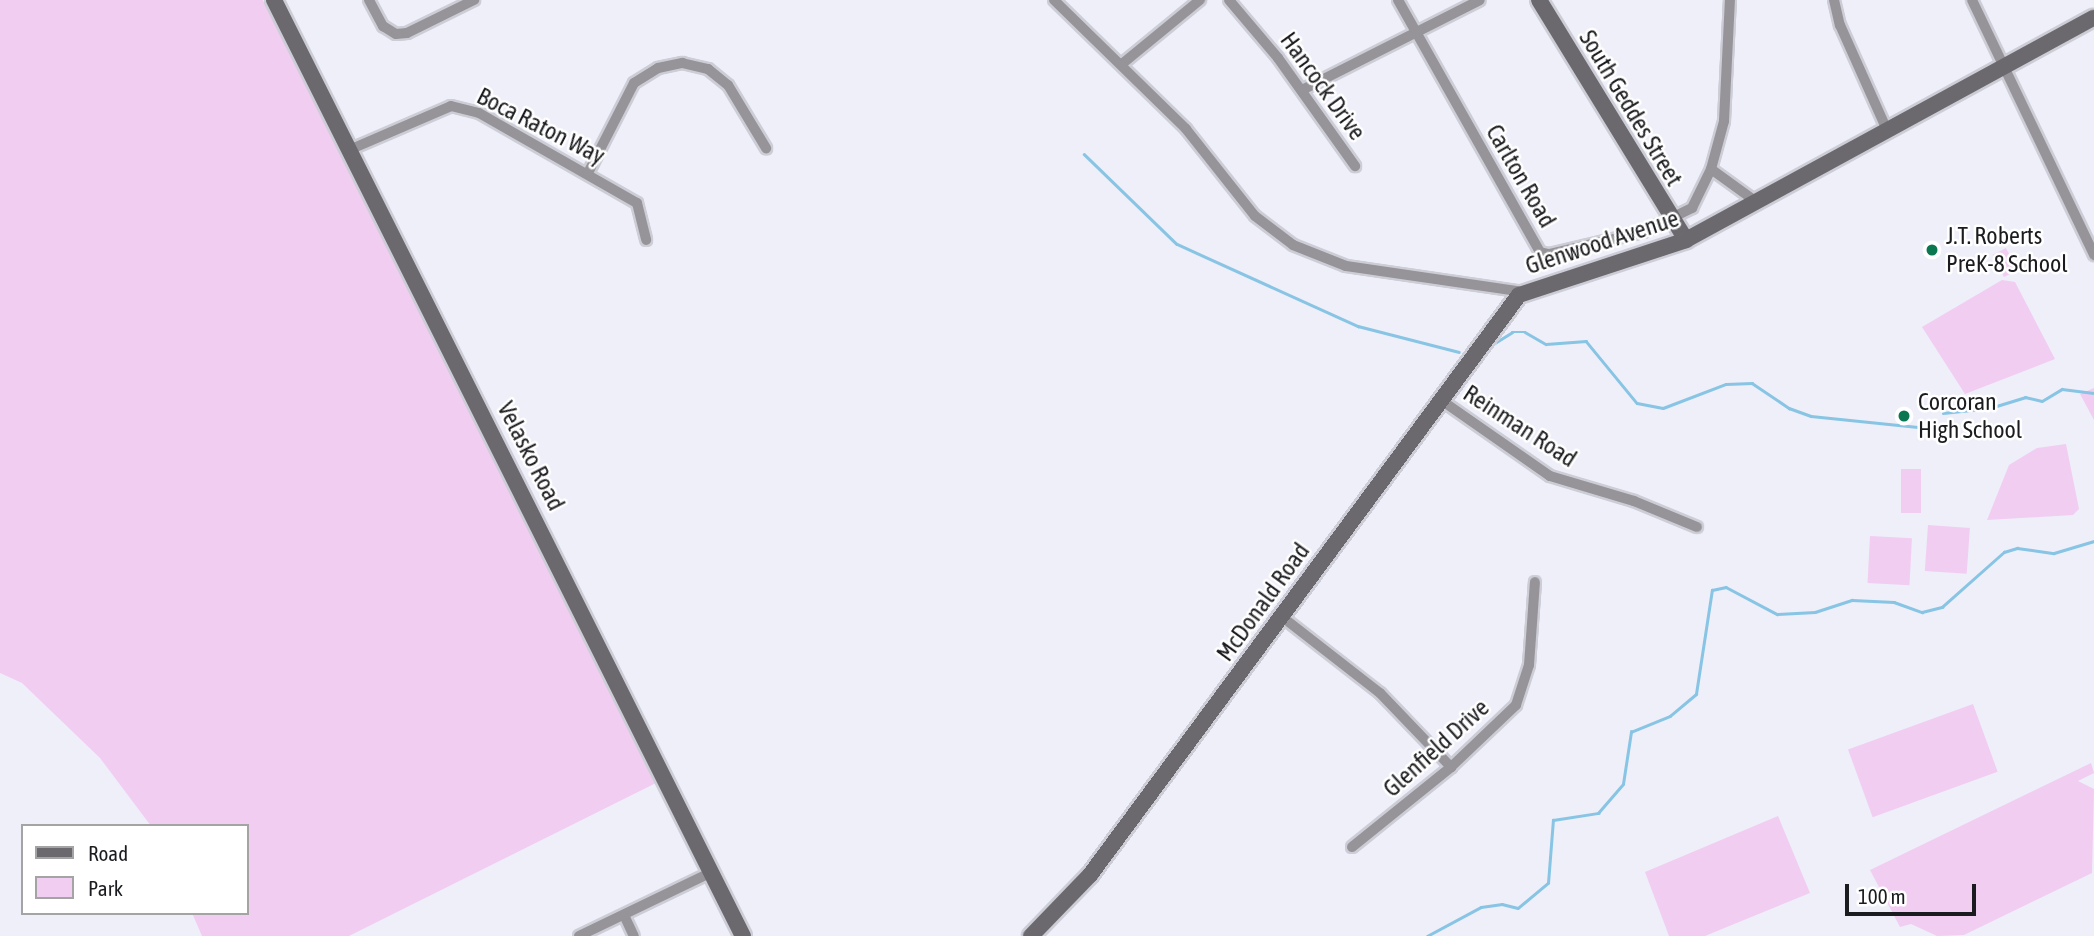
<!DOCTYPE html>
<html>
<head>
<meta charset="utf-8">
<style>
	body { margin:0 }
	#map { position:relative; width:2094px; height:936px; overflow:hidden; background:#eeeff9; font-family:"Asap Condensed",sans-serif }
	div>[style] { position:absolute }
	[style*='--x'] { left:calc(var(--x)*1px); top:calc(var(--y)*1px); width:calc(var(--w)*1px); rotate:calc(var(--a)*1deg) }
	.green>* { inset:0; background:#f2cdf2; transform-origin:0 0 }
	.stream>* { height:2.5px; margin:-1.25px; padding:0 1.25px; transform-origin:1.25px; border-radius:1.25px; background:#88c4e3 }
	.roads { filter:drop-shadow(2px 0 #cccdd6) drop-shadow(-2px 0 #cccdd6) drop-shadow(0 2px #cccdd6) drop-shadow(0 -2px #cccdd6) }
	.street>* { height:10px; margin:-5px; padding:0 5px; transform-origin:5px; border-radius:5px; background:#969498 }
	.secondary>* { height:16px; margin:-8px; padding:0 8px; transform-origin:8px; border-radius:8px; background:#6b696e }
	.dots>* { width:19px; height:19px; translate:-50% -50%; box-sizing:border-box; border:4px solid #fff; border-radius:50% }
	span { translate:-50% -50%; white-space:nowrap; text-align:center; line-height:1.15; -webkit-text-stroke:5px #fff; paint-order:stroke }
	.street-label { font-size:24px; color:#1b1c1f }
	.poi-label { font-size:24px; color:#1b1c1f }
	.left { translate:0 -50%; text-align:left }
	.legend { position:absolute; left:21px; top:824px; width:228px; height:91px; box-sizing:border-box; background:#fff; border:2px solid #a4a4a5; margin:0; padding:9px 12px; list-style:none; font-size:21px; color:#1b1c1f }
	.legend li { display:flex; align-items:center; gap:14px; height:35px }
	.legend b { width:35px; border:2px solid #a4a4a5 }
	.scale { position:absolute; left:1845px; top:884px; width:131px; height:32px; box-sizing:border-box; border:4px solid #1b1c1f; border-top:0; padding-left:9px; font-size:21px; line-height:24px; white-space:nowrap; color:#1b1c1f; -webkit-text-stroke:5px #fff; paint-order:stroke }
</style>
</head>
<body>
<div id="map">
	<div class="green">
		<div style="clip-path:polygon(0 0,263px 0,656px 783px,349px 936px,202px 936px,192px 913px,247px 913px,247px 826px,151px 826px,100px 758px,22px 683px,0 673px)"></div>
		<div style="left:2006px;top:248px;width:25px;height:15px;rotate:63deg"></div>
		<div style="clip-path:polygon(2002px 280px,2015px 282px,2055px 359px,1965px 394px,1922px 327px)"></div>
		<div style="clip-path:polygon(2094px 388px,2094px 420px,2080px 394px)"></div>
		<div style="clip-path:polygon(2066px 444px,2079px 509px,2073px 515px,1987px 520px,2009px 465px,2037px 448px)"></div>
		<div style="left:1901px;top:469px;width:20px;height:44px"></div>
		<div style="left:1928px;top:525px;width:42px;height:46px;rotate:4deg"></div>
		<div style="left:1870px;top:536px;width:42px;height:47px;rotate:3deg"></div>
		<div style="left:1973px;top:704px;width:72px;height:133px;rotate:70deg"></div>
		<div style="clip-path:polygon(2091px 763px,2094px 773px,2078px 781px,2094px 789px,2092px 873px,1964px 935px,1937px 936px,1911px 924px,1900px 927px,1870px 870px)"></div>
		<div style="clip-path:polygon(1778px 816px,1810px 893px,1705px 936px,1669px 936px,1645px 872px)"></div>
	</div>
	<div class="stream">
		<div style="--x:1084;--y:154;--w:129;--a:44.1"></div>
		<div style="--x:1177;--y:244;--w:199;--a:24.4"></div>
		<div style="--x:1358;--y:326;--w:104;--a:14.4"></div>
		<div style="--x:1490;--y:346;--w:26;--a:-32"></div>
		<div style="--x:1512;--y:332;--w:13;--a:0"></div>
		<div style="--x:1525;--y:332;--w:24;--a:30"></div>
		<div style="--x:1546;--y:344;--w:40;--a:-4.3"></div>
		<div style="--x:1586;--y:341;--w:80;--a:50.6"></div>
		<div style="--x:1637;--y:403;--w:26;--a:11"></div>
		<div style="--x:1663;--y:408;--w:67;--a:-20.9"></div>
		<div style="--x:1726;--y:384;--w:26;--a:-2"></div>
		<div style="--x:1752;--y:383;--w:45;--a:34"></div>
		<div style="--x:1789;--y:408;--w:23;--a:20"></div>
		<div style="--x:1811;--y:416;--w:107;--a:5.9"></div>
		<div style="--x:1943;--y:413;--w:47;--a:-6.1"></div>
		<div style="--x:1990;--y:408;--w:37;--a:-17"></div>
		<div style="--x:2025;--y:397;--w:17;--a:13"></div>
		<div style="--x:2042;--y:401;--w:23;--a:-31"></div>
		<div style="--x:2062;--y:389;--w:32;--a:7"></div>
		<div style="--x:1427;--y:936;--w:61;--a:-28.2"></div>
		<div style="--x:1481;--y:907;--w:21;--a:-8"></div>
		<div style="--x:1502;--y:904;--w:16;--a:14"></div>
		<div style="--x:1518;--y:908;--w:39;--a:-40"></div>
		<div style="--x:1548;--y:883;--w:63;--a:-85.5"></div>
		<div style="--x:1553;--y:820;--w:46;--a:-8.8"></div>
		<div style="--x:1598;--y:813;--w:38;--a:-49"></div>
		<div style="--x:1623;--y:784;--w:53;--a:-81.3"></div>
		<div style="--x:1631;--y:732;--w:42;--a:-22.3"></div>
		<div style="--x:1670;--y:716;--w:34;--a:-40"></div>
		<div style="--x:1696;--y:694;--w:105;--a:-81.3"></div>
		<div style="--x:1712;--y:590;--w:14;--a:-12"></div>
		<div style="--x:1726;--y:587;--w:58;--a:27.9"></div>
		<div style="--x:1777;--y:614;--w:38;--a:-3"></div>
		<div style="--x:1815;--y:612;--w:39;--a:-18"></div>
		<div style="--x:1852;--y:600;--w:42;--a:2.7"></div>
		<div style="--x:1894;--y:602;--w:30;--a:20"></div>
		<div style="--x:1922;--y:612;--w:21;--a:-14"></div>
		<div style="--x:1942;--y:607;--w:83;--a:-41.6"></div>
		<div style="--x:2004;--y:552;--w:14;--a:-17"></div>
		<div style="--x:2017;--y:548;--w:37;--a:8"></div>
		<div style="--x:2054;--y:553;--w:42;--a:-16.7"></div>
	</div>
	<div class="roads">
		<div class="street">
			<div style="--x:369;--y:0;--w:30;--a:62"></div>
			<div style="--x:383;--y:26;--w:15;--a:32"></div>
			<div style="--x:396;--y:34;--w:11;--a:-5"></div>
			<div style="--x:407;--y:33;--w:75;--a:-26.2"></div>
			<div style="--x:1054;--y:0;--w:185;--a:44.3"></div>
			<div style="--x:1186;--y:129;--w:111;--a:51.6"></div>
			<div style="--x:1255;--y:216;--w:48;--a:37.3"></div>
			<div style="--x:1293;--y:245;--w:57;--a:21.6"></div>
			<div style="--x:1346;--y:266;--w:181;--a:8.3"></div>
			<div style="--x:1229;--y:0;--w:76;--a:49.8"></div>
			<div style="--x:1278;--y:58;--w:133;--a:54.5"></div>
			<div style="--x:1398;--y:0;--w:289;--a:60.6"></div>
			<div style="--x:1540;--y:252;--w:9;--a:13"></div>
			<div style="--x:1549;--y:254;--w:97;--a:-13.2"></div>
			<div style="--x:1643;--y:232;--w:55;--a:-26.1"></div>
			<div style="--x:1692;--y:208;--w:43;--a:-64"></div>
			<div style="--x:1711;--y:169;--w:50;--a:-74.8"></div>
			<div style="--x:1724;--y:121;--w:121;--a:-87.2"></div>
			<div style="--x:1834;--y:0;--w:26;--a:77"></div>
			<div style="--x:1840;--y:25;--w:115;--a:65.9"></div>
			<div style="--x:1972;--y:0;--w:283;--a:64.4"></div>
			<div style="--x:1122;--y:64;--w:101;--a:-39.4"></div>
			<div style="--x:1302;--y:90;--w:199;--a:-26.8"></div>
			<div style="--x:349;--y:150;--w:111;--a:-23.3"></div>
			<div style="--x:451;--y:106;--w:29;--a:14"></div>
			<div style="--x:479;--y:113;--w:182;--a:29.7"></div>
			<div style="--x:637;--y:203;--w:38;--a:76"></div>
			<div style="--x:1711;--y:169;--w:58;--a:35.9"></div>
			<div style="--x:588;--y:173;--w:101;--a:-62.9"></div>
			<div style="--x:634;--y:83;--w:28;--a:-32"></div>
			<div style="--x:658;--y:68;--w:25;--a:-12"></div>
			<div style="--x:682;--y:63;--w:27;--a:13"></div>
			<div style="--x:708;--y:69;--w:26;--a:39"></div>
			<div style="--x:728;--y:85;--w:74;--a:58.9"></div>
			<div style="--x:1441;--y:400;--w:133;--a:34.9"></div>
			<div style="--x:1550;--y:476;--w:88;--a:16.6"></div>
			<div style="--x:1634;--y:501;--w:68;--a:22.4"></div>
			<div style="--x:1281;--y:616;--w:125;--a:37.9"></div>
			<div style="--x:1380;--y:693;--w:103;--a:46.2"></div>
			<div style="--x:1352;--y:847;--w:127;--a:-38.9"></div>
			<div style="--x:1451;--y:767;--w:90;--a:-43.6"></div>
			<div style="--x:1516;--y:705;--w:42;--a:-72"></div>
			<div style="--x:1529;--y:665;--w:83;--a:-85.9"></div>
			<div style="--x:624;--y:915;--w:23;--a:65"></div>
			<div style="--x:579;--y:936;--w:148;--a:-25.7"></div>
		</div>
		<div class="secondary">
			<div style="--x:274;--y:0;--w:1047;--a:63.39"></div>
			<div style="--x:1539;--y:0;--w:281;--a:58.5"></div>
			<div style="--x:1031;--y:936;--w:85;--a:-46"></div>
			<div style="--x:1090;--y:875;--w:721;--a:-53.51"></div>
			<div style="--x:1519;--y:295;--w:176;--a:-18.2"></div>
			<div style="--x:1686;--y:240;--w:464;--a:-28.6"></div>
		</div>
	</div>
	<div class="dots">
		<div style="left:1932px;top:250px;background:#0b7751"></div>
		<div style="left:1904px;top:416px;background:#0b7751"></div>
	</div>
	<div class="street-label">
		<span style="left:1323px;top:86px;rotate:54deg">Hancock Drive</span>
		<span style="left:1631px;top:108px;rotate:59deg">South Geddes Street</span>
		<span style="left:541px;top:126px;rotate:27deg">Boca Raton Way</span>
		<span style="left:1521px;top:176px;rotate:60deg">Carlton Road</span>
		<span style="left:1602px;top:242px;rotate:-18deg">Glenwood Avenue</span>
		<span style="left:1520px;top:426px;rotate:33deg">Reinman Road</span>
		<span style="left:531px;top:456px;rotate:63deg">Velasko Road</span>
		<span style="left:1263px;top:602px;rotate:-54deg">McDonald Road</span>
		<span style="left:1436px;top:748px;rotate:-42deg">Glenfield Drive</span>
	</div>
	<div class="poi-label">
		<span class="left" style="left:1946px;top:250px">J.T. Roberts<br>PreK-8 School</span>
		<span class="left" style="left:1918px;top:416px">Corcoran<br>High School</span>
	</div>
	<ul class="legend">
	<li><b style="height:9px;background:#6b696e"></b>Road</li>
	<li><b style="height:19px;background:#f2cdf2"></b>Park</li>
	</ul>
	<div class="scale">100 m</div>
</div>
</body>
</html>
